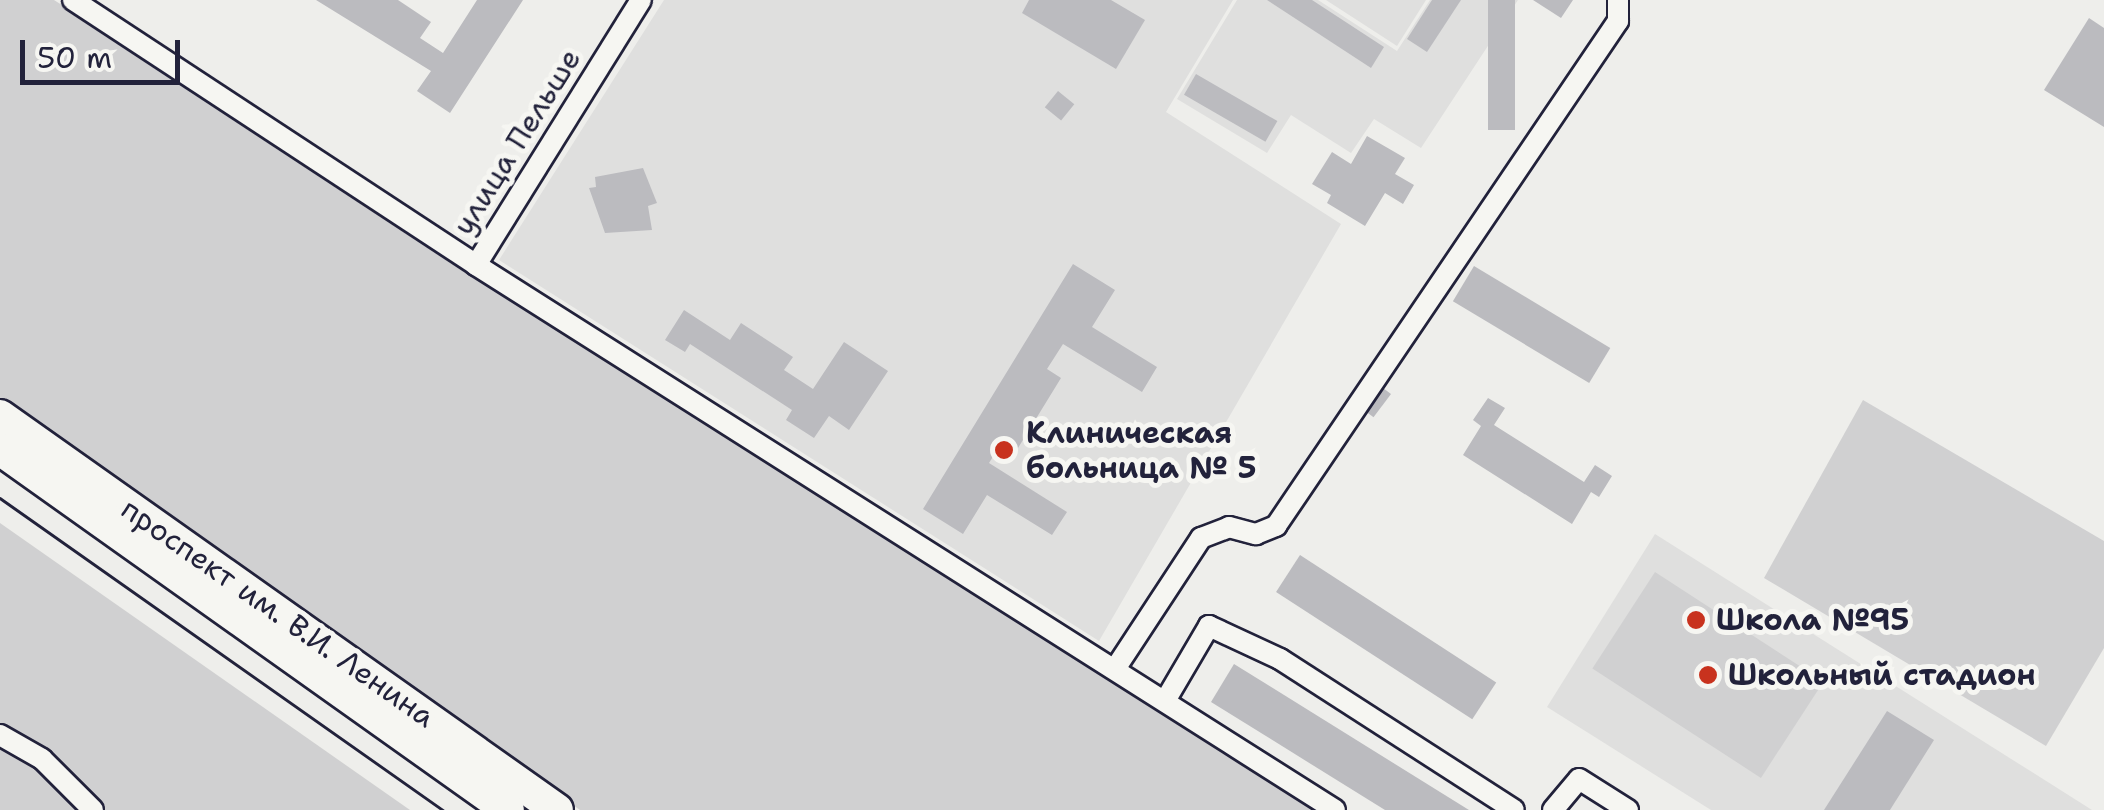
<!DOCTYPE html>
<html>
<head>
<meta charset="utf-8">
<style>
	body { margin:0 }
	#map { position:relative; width:2104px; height:810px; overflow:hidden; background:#eeeeeb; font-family:"Shantell Sans",sans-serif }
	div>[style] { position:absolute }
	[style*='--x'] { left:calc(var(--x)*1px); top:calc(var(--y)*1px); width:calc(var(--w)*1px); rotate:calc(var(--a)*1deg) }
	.built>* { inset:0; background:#dfdfde }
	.green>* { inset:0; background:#d0d0d1; transform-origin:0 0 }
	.building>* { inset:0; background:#bbbbbf; transform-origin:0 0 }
	.roads { filter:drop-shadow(2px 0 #22223b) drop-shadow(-2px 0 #22223b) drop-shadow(0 2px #22223b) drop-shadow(0 -2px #22223b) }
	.minor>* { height:20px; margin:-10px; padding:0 10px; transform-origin:10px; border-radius:10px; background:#f6f6f2 }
	.primary>* { height:32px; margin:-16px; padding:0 16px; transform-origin:16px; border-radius:16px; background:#f6f6f2 }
	.tram>* { height:2.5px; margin:-1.25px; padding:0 1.25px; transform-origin:1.25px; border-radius:1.25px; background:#22223b }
	.dots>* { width:28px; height:28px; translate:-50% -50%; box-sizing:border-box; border:5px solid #f6f6f2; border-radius:50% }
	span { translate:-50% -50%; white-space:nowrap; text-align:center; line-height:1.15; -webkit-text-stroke:10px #f6f6f2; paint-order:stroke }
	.street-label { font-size:30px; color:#22223b }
	.poi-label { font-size:30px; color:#22223b; font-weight:700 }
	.left { translate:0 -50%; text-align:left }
	.scale { position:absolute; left:20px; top:40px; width:160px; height:45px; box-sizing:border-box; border:5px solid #22223b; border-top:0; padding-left:12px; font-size:30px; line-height:35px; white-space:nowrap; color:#22223b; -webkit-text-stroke:8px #f6f6f2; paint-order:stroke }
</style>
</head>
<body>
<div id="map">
	<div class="built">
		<div style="clip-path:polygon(664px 0,1233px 0,1166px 112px,1341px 224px,1099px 641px,499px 260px)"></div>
		<div style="clip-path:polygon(1237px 0,1318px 0,1397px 51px,1430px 0,1518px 0,1421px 148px,1374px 119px,1351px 153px,1291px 115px,1267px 153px,1177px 99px)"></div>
		<div style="clip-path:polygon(1326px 0,1426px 0,1397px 46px)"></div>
		<div style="clip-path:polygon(1655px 534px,2092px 810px,1711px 810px,1547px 707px)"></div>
	</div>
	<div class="green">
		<div style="clip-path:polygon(0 0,54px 0,1317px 810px,580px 810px,0 400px)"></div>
		<div style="clip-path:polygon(1863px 400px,2104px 541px,2104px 648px,2046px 746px,1764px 578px)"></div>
		<div style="clip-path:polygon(0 523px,410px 810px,0 810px)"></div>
		<div style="left:1655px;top:572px;width:201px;height:115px;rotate:33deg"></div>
	</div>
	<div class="building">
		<div style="clip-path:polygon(316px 0,398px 0,431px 22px,420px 38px,443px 53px,477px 0,523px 0,450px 113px,417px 91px,431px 71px)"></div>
		<div style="clip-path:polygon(1029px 0,1111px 0,1145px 20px,1116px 69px,1022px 13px)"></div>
		<div style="clip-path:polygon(1267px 0,1312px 0,1384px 47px,1371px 68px)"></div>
		<div style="clip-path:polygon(1432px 0,1461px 0,1427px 52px,1407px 39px)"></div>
		<div style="left:1488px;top:0;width:27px;height:130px"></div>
		<div style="clip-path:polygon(1533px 0,1573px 0,1561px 18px)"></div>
		<div style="clip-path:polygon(2089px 18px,2104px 28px,2104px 127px,2044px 90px)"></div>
		<div style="left:1196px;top:74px;width:94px;height:24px;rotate:30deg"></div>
		<div style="left:1058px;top:91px;width:21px;height:21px;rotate:39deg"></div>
		<div style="clip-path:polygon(1367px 136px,1405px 158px,1395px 174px,1414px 185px,1403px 204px,1385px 193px,1365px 226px,1327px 203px,1331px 195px,1312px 184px,1332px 152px,1351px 164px)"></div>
		<div style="clip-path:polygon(643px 168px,657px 203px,648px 206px,652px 230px,605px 233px,589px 188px,596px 187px,595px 177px)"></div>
		<div style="clip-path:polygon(1073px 264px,1115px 290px,1092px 327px,1157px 367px,1142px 392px,1063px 344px,1047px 369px,1061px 378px,1018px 448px,1004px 439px,989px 463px,1067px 512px,1052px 535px,987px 495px,963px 534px,923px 509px)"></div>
		<div style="left:1474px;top:266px;width:159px;height:41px;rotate:31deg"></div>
		<div style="clip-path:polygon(684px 310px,730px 340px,741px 323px,793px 357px,784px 370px,813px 389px,844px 342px,888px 371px,849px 430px,829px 416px,814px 438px,786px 420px,792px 410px,690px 344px,685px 352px,665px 340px)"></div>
		<div style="left:1379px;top:385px;width:15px;height:29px;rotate:37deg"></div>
		<div style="clip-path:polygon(1488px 398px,1505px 408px,1494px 425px,1584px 482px,1595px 465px,1612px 476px,1599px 497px,1591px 492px,1572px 524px,1463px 455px,1481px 426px,1473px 420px)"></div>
		<div style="left:1300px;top:555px;width:234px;height:44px;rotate:33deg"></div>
		<div style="clip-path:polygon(1234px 664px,1469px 810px,1385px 810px,1211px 702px)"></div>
		<div style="clip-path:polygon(1887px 711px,1934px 740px,1890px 810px,1824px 810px)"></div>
	</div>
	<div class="roads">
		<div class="minor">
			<div style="--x:73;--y:0;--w:482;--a:33.3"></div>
			<div style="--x:476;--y:265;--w:1017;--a:32.39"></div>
			<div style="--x:476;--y:265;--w:312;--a:-58.1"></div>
			<div style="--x:1115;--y:669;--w:157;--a:-56.7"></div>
			<div style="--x:1201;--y:538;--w:30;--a:-21"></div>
			<div style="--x:1229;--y:527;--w:28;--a:15"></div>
			<div style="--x:1256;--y:534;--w:22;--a:-22"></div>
			<div style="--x:1276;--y:526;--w:610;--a:-55.89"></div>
			<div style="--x:1618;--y:21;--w:21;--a:-90"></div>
			<div style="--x:1165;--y:701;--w:87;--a:-59.6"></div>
			<div style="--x:1209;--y:626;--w:78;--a:24.9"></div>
			<div style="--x:1280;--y:659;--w:278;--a:32.8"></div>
			<div style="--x:0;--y:735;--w:48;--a:29.7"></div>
			<div style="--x:42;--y:759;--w:72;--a:45"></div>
			<div style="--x:1553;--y:810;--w:40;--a:-50"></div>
			<div style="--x:1579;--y:779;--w:58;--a:32.3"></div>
		</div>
		<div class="primary">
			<div style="--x:0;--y:416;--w:682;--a:35.27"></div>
			<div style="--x:0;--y:449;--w:623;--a:35.4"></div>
		</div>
	</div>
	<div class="tram">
		<div style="--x:0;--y:498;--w:542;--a:35.16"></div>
	</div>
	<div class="dots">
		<div style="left:1004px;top:450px;background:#c8321e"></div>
		<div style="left:1696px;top:620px;background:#c8321e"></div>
		<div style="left:1708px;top:675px;background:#c8321e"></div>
	</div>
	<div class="street-label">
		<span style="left:517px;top:142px;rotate:-58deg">улица Пельше</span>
		<span style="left:278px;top:613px;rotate:35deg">проспект им. В.И. Ленина</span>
	</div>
	<div class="poi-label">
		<span class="left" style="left:1026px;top:450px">Клиническая<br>больница № 5</span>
		<span class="left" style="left:1716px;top:620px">Школа №95</span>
		<span class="left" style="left:1728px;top:675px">Школьный стадион</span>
	</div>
	<div class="scale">50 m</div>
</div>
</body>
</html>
